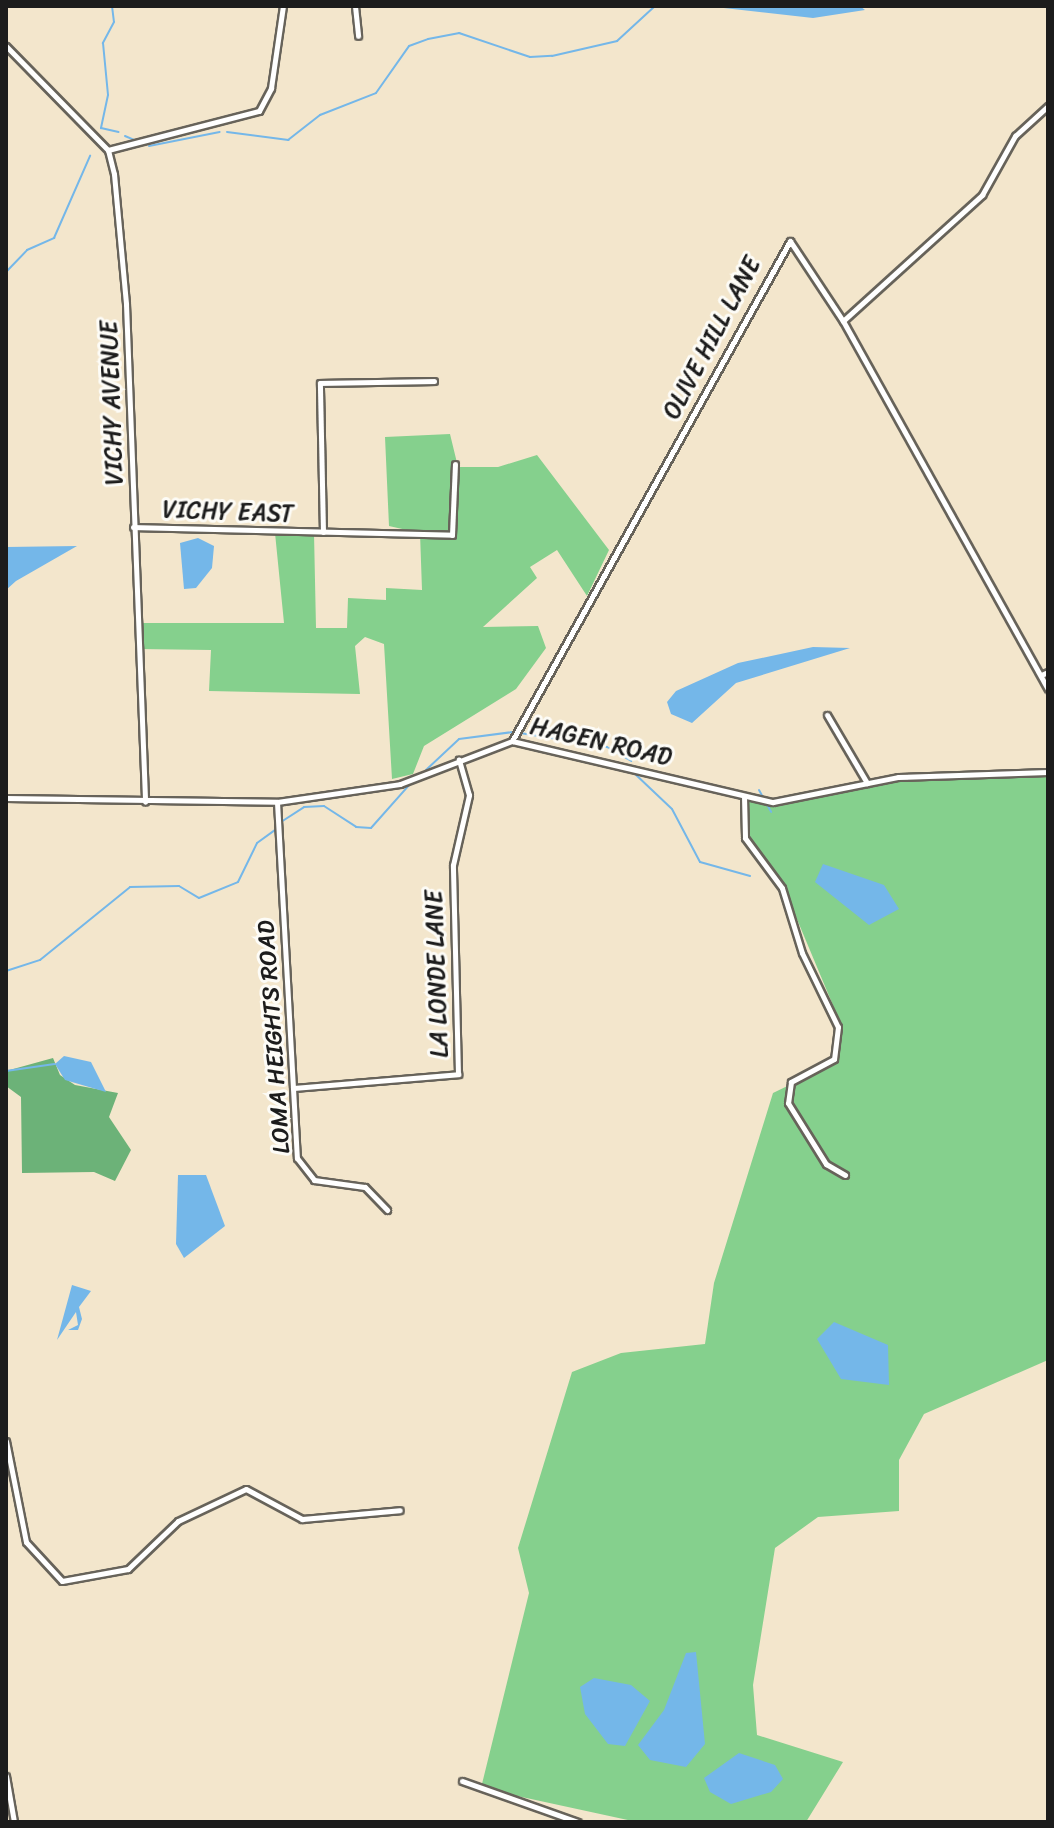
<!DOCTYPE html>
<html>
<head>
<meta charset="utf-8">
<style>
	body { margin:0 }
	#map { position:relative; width:1054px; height:1828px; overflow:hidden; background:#f3e6cc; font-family:Sriracha,sans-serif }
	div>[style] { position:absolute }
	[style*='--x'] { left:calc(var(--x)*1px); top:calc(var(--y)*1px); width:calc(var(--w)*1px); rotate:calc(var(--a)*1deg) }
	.green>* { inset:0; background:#85d08d }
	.forest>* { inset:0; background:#6cb278 }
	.water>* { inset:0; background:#74b7e9 }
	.stream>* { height:2px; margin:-1px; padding:0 1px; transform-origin:1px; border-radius:1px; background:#74b7e9 }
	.roads { filter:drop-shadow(2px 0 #67635a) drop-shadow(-2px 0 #67635a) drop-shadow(0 2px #67635a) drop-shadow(0 -2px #67635a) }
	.minor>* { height:5px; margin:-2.5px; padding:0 2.5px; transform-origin:2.5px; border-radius:2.5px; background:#fff }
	span { translate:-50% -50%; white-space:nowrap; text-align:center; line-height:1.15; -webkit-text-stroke:6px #fdfcf7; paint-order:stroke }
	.street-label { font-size:24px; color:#1c1c1c }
	.frame { position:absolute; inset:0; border:8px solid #1c1c1c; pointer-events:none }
</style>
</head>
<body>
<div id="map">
	<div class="green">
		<div style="clip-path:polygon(450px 434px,458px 467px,498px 467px,537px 455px,609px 550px,587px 596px,557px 550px,530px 567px,537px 578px,483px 627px,538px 626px,546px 648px,516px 689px,424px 746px,413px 774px,392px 779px,384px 644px,365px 637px,355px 646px,360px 694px,209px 691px,211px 650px,139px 649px,140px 623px,284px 623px,275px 533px,314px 533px,316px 628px,347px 628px,348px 598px,386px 600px,386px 588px,422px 590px,420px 533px,389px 526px,385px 437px)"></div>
		<div style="clip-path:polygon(1048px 776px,1048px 1360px,924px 1414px,899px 1460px,899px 1511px,818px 1517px,775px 1548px,753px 1685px,757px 1735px,843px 1762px,806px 1822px,637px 1822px,481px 1788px,529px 1593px,518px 1548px,572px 1372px,621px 1353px,705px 1344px,714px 1283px,773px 1093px,839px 1061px,840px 1022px,781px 881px,745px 833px,747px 800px,774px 807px,896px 782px)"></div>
	</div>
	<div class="forest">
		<div style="clip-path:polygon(53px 1058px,60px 1075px,75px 1085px,118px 1093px,109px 1117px,131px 1150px,115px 1181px,94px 1172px,22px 1173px,21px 1097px,6px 1086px,6px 1071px)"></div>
	</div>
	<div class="water">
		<div style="clip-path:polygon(706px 6px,860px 6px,865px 10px,813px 18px)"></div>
		<div style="clip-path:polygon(198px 538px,214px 546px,212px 568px,196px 588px,184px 589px,180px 543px)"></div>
		<div style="clip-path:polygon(77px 546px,16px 581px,6px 590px,6px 547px)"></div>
		<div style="clip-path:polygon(813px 647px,850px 648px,736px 683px,692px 723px,671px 714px,667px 702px,676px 691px,738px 663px)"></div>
		<div style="clip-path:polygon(823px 864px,884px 885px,899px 909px,869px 925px,815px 882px)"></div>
		<div style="clip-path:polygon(64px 1056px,91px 1062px,106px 1092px,65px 1080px,55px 1064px)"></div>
		<div style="clip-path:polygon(178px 1175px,206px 1175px,225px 1226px,184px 1258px,176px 1244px)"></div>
		<div style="clip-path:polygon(72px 1285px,91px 1291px,79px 1307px,82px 1319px,78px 1330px,68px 1330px,78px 1325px,76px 1312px,57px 1340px)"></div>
		<div style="clip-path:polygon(834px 1322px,888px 1345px,889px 1385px,841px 1379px,817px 1339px)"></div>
		<div style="clip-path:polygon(696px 1652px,705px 1744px,686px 1767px,650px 1760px,638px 1745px,664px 1710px,686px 1653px)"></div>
		<div style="clip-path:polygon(594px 1678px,631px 1685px,650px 1701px,625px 1746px,608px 1744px,585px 1714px,580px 1687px)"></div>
		<div style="clip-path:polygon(739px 1753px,775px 1765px,783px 1779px,771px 1792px,731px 1804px,710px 1792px,704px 1778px)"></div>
	</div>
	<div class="stream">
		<div style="--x:112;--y:6;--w:16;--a:83"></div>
		<div style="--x:114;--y:22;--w:24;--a:118"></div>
		<div style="--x:103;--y:43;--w:52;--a:84.5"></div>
		<div style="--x:108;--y:95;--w:34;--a:102"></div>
		<div style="--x:101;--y:128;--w:18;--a:13"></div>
		<div style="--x:227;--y:132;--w:62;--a:7.5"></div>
		<div style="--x:288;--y:140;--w:41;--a:-38"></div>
		<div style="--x:320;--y:115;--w:60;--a:-21.4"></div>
		<div style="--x:376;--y:93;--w:57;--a:-54.9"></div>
		<div style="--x:409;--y:46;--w:20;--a:-20"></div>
		<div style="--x:428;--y:39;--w:32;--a:-11"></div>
		<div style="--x:459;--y:33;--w:75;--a:18.7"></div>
		<div style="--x:530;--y:57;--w:22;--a:-3"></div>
		<div style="--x:552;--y:56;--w:67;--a:-13"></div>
		<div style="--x:617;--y:41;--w:52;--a:-42.6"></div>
		<div style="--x:125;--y:136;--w:13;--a:23"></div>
		<div style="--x:149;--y:146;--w:72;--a:-11.2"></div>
		<div style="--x:6;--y:272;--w:30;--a:-46"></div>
		<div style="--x:27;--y:250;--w:30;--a:-24"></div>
		<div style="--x:54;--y:238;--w:90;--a:-66.3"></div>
		<div style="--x:520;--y:733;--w:88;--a:9.1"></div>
		<div style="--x:607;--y:747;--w:28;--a:30"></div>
		<div style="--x:426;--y:770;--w:45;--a:-43.2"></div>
		<div style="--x:459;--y:739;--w:54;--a:-7.4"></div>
		<div style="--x:634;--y:773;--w:52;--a:43.5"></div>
		<div style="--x:672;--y:809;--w:60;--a:62.2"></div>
		<div style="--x:700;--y:862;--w:52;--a:15.6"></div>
		<div style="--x:759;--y:790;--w:25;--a:61"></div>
		<div style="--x:281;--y:822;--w:27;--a:-33"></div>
		<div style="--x:304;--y:807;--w:20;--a:-3"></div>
		<div style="--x:324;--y:806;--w:38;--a:33"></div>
		<div style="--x:356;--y:827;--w:15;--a:4"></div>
		<div style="--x:371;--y:828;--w:60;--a:-48.4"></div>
		<div style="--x:6;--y:971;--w:36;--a:-18"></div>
		<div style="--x:40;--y:960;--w:116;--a:-39"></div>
		<div style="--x:130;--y:887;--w:49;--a:-1.2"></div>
		<div style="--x:179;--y:886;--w:23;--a:31"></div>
		<div style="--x:199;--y:898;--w:42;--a:-22.3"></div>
		<div style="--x:238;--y:882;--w:43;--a:-64"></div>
		<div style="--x:257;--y:843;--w:22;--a:-36"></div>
		<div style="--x:6;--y:1071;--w:49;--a:-8.1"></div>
	</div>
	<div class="roads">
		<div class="minor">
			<div style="--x:355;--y:6;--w:30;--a:84"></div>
			<div style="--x:6;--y:46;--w:146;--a:45.6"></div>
			<div style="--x:108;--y:150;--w:25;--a:76"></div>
			<div style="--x:114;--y:174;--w:131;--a:84.7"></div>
			<div style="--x:126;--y:304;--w:498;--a:87.8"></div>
			<div style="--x:108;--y:150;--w:156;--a:-14.5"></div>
			<div style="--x:259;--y:111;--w:26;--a:-62"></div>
			<div style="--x:271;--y:88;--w:83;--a:-81.7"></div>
			<div style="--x:843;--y:321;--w:188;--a:-42.2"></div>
			<div style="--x:982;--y:195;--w:68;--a:-60.8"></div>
			<div style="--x:1015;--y:136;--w:45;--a:-42.3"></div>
			<div style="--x:133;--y:527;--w:319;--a:1.4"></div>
			<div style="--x:452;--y:535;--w:71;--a:-87.6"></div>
			<div style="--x:323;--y:532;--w:149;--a:-91.2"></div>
			<div style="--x:320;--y:383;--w:114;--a:-1"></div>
			<div style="--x:1041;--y:675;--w:8;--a:-23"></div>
			<div style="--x:827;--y:715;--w:79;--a:59.5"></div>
			<div style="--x:512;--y:741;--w:572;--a:-60.93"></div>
			<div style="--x:790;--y:241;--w:96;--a:56.5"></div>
			<div style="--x:843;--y:321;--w:421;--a:60.9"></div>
			<div style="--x:744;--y:796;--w:42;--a:88.6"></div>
			<div style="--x:745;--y:838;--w:62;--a:53.5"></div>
			<div style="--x:782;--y:888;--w:68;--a:72.9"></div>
			<div style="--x:802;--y:953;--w:82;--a:64.1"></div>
			<div style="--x:838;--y:1027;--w:32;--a:97"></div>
			<div style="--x:834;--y:1059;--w:49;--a:151.9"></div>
			<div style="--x:791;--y:1082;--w:21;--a:98"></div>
			<div style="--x:788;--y:1103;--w:72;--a:58.1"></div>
			<div style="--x:826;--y:1164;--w:22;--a:30"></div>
			<div style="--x:6;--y:798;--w:271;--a:0.8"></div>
			<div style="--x:277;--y:802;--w:124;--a:-8.3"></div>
			<div style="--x:400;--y:784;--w:120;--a:-21"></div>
			<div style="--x:512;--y:741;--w:268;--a:13.2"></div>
			<div style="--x:773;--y:802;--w:127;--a:-11.3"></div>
			<div style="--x:898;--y:777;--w:150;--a:-1.9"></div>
			<div style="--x:277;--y:802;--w:357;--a:86.8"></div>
			<div style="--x:297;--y:1158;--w:28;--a:52"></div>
			<div style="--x:314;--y:1180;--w:51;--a:7.8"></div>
			<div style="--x:365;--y:1187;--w:32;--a:46"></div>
			<div style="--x:293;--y:1088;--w:166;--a:-4.8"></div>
			<div style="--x:458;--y:1074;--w:209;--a:-91.4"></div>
			<div style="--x:453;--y:865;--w:72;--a:-77.1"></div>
			<div style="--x:469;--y:795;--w:37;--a:-106"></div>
			<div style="--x:6;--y:1441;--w:103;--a:78.8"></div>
			<div style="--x:26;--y:1542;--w:53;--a:47.3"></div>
			<div style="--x:62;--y:1581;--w:67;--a:-10.3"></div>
			<div style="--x:128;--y:1569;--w:69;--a:-43.8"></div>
			<div style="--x:178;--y:1521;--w:75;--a:-25.2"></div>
			<div style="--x:246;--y:1489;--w:64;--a:28.2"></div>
			<div style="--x:302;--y:1519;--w:98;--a:-5.2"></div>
			<div style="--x:6;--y:1776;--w:47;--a:80.1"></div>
			<div style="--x:462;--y:1781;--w:123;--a:19.5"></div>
		</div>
	</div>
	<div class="street-label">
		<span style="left:712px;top:338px;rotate:-62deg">OLIVE HILL LANE</span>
		<span style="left:112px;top:403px;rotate:-92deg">VICHY AVENUE</span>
		<span style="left:228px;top:512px;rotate:2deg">VICHY EAST</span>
		<span style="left:601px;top:742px;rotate:13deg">HAGEN ROAD</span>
		<span style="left:437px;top:974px;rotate:-92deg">LA LONDE LANE</span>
		<span style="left:274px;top:1037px;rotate:-94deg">LOMA HEIGHTS ROAD</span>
	</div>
	<div class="frame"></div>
</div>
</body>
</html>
